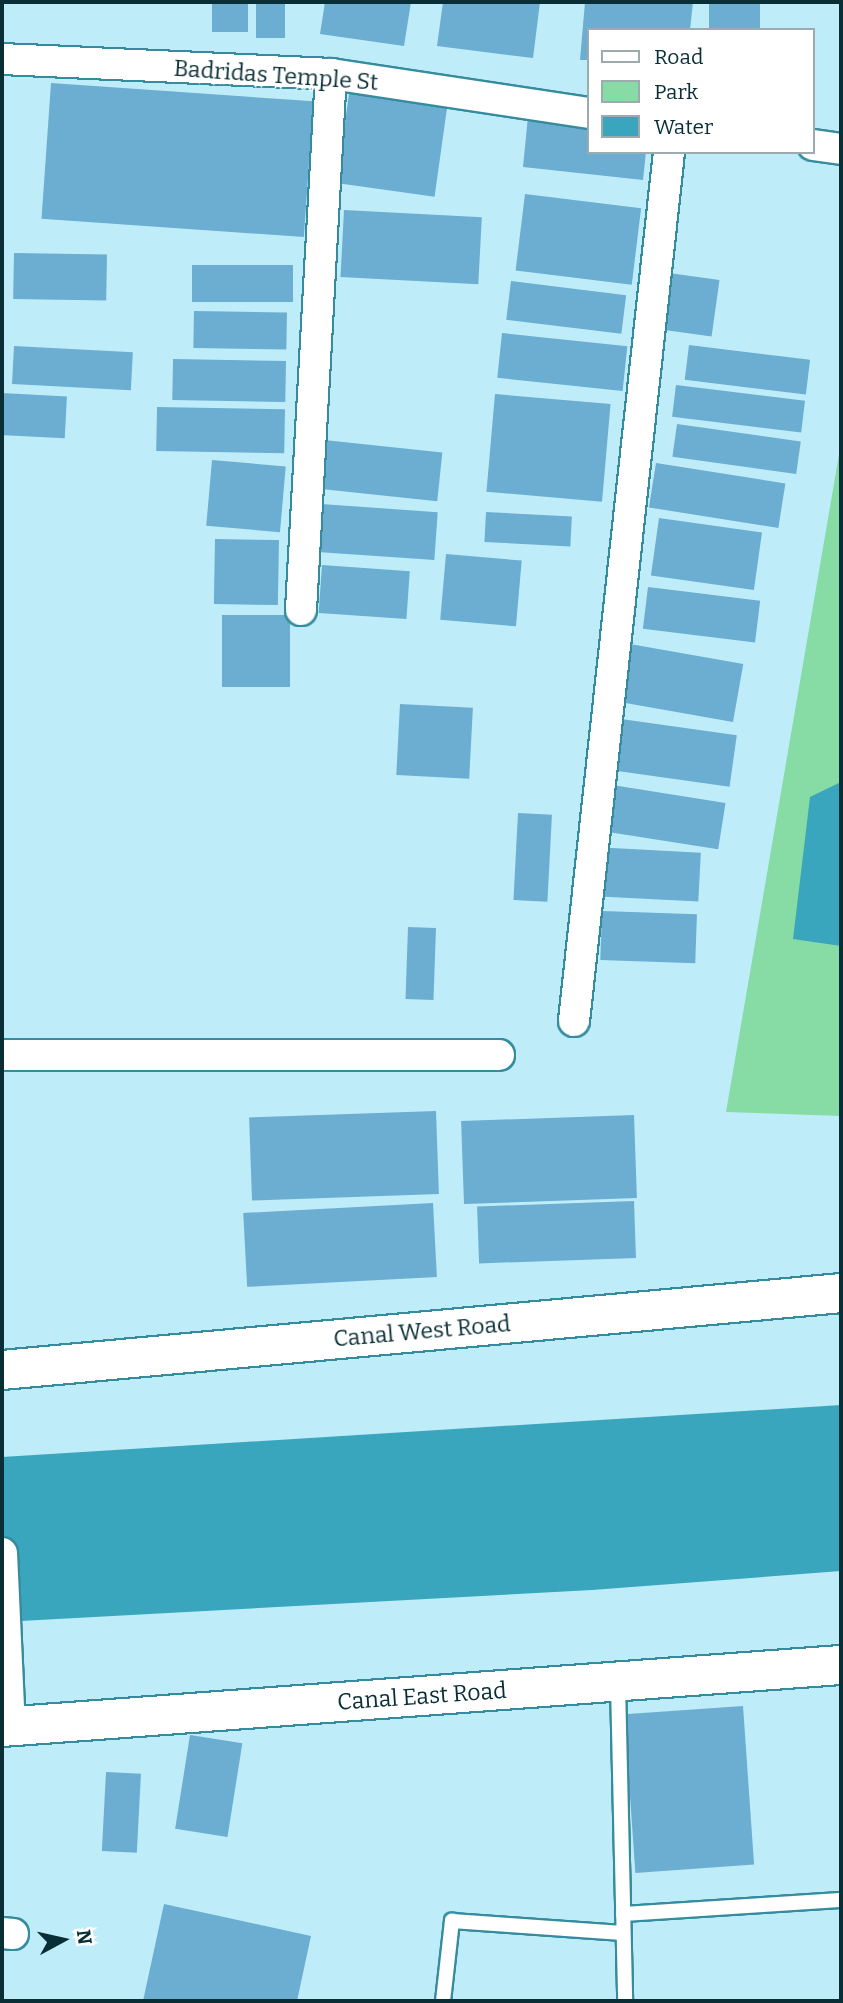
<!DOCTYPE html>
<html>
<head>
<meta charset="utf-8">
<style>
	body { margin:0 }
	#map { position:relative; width:843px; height:2003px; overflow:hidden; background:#beedf9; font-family:Bitter,serif }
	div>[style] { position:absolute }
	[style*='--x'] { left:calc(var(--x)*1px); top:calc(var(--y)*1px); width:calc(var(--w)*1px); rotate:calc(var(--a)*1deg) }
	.green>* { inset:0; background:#87dca5 }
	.water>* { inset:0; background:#39a6bd }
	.building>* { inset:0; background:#6cadd2; transform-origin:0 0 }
	.roads { filter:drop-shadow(2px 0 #368c9f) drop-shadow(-2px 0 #368c9f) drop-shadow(0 2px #368c9f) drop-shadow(0 -2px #368c9f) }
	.service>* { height:14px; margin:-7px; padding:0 7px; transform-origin:7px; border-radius:7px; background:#fff }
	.minor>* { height:30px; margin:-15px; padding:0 15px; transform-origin:15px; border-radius:15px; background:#fff }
	.secondary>* { height:38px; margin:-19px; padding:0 19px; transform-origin:19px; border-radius:19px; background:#fff }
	span { translate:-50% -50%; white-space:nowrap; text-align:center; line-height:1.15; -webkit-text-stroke:5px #fff; paint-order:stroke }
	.street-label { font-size:23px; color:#092e36 }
	.frame { position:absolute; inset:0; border:4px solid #092e36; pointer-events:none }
	.legend { position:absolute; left:587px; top:28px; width:228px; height:126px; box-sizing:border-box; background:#fff; border:2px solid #9dabaf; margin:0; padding:9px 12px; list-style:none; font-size:21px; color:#092e36 }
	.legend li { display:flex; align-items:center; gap:14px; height:35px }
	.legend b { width:35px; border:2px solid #9dabaf }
	.north { position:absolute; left:28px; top:1905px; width:70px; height:70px; -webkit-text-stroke:5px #fff; paint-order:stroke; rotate:82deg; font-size:19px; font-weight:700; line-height:28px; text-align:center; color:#092e36 }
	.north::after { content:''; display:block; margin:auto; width:24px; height:32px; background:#092e36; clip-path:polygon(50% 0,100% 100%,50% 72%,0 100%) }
</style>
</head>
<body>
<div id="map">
	<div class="green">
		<div style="clip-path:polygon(841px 443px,841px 1116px,726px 1112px)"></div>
	</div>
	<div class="water">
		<div style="clip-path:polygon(841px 782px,841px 946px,793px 939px,810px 797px)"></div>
		<div style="clip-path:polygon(841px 1405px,841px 1571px,592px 1590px,2px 1622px,2px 1457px)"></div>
	</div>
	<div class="building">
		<div style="left:212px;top:2px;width:36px;height:30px"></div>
		<div style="left:256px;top:2px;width:29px;height:36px"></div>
		<div style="clip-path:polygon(325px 2px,411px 2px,404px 46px,320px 34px)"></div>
		<div style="clip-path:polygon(443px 2px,540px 2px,533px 58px,437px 46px)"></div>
		<div style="clip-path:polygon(585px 2px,693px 2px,690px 30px,589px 30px,589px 60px,580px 60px)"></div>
		<div style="left:709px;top:2px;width:51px;height:28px"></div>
		<div style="left:51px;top:83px;width:263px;height:136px;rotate:4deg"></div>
		<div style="left:350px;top:87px;width:99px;height:97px;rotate:8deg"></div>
		<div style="clip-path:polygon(528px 116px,589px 122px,589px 152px,646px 152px,643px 180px,523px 167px)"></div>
		<div style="left:525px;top:194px;width:117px;height:77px;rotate:7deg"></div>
		<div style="left:344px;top:210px;width:138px;height:67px;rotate:3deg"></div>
		<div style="left:14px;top:253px;width:93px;height:46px;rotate:1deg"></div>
		<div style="left:192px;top:265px;width:101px;height:37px"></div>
		<div style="left:669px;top:273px;width:51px;height:57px;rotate:8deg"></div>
		<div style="left:511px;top:281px;width:116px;height:39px;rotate:7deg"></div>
		<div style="left:194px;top:311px;width:93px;height:37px;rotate:1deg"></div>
		<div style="left:502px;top:333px;width:126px;height:45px;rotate:6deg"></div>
		<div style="left:689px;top:345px;width:122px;height:35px;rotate:7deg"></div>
		<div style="left:14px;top:346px;width:119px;height:38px;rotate:3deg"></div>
		<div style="left:173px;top:359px;width:113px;height:41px;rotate:1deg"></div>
		<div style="left:676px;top:385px;width:130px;height:32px;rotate:7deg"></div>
		<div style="left:2px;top:393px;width:65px;height:42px;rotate:3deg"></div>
		<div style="left:495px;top:394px;width:116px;height:98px;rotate:5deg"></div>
		<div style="left:157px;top:407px;width:128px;height:44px;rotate:1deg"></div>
		<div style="left:677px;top:424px;width:125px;height:33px;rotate:8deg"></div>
		<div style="left:324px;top:440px;width:119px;height:49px;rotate:6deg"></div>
		<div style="left:212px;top:460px;width:74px;height:66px;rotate:5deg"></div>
		<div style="left:656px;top:463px;width:131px;height:45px;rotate:9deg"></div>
		<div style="left:321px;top:504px;width:117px;height:48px;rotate:4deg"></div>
		<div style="left:486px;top:512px;width:86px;height:30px;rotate:3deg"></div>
		<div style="left:659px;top:518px;width:104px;height:58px;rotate:8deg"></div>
		<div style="left:215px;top:539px;width:64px;height:65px;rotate:1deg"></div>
		<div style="left:446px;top:554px;width:76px;height:66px;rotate:5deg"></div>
		<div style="left:322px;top:565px;width:88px;height:48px;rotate:4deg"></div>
		<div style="left:648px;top:587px;width:113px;height:42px;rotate:7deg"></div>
		<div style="left:222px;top:615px;width:68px;height:72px"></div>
		<div style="left:630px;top:644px;width:115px;height:59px;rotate:10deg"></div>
		<div style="left:400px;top:704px;width:73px;height:71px;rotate:3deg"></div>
		<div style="left:614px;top:718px;width:124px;height:52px;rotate:8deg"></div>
		<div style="left:606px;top:784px;width:121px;height:47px;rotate:9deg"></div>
		<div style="left:518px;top:813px;width:34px;height:87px;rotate:3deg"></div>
		<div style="left:593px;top:847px;width:108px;height:49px;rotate:3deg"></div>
		<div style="left:602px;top:911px;width:95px;height:49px;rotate:2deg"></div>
		<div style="left:408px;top:927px;width:28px;height:72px;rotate:2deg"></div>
		<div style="left:436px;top:1111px;width:83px;height:187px;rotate:88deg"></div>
		<div style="left:634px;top:1115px;width:83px;height:173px;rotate:88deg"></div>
		<div style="left:634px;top:1201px;width:57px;height:157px;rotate:88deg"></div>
		<div style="left:433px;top:1203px;width:74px;height:190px;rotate:87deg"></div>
		<div style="left:743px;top:1706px;width:159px;height:119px;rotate:86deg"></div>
		<div style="left:190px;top:1735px;width:53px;height:95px;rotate:9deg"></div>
		<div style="left:106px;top:1772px;width:35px;height:79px;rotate:3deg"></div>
		<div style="clip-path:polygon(164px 1904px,311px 1936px,297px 2001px,143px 2001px)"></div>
	</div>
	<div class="roads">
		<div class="service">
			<div style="--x:618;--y:1684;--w:317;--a:88.7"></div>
			<div style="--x:623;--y:1914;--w:218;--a:-3.7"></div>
			<div style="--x:443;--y:2001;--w:81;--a:-83.6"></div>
			<div style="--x:452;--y:1921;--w:171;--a:4"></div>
		</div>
		<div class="minor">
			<div style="--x:2;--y:59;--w:329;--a:2.6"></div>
			<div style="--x:331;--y:74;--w:261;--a:8.6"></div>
			<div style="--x:813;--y:145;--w:28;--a:8"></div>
			<div style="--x:301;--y:610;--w:537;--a:-86.8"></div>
			<div style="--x:574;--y:1021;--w:874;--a:-83.76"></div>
			<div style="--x:2;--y:1055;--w:497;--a:0"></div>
			<div style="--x:2;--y:1553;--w:173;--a:87.4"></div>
			<div style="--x:2;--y:1933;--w:11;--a:5"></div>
		</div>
		<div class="secondary">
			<div style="--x:2;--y:1370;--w:843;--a:-5.24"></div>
			<div style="--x:2;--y:1727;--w:841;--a:-4.23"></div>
		</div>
	</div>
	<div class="street-label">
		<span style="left:276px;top:75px;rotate:4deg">Badridas Temple St</span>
		<span style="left:422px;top:1331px;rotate:-5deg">Canal West Road</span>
		<span style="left:422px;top:1696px;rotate:-4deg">Canal East Road</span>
	</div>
	<div class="frame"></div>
	<ul class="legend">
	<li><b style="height:9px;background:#fff"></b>Road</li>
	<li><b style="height:19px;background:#87dca5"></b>Park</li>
	<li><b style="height:19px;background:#39a6bd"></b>Water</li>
	</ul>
	<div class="north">N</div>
</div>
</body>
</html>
